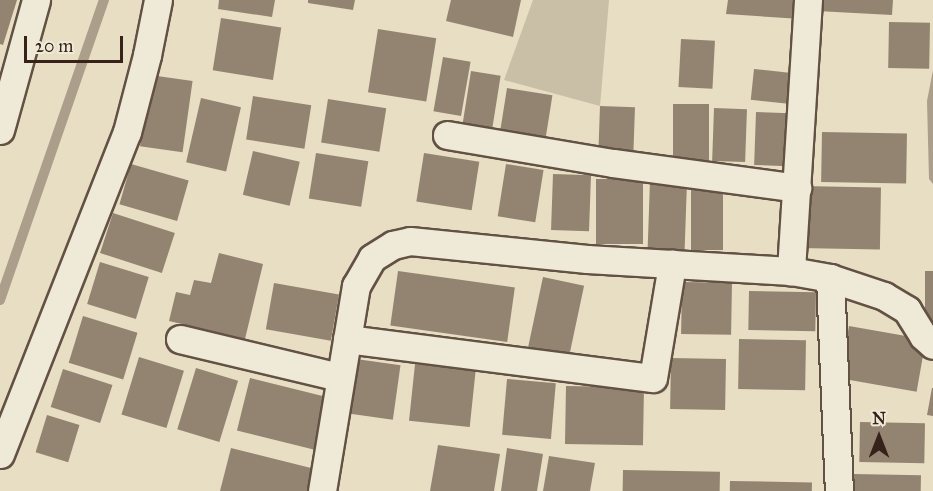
<!DOCTYPE html>
<html>
<head>
<meta charset="utf-8">
<style>
	body { margin:0 }
	#map { position:relative; width:933px; height:491px; overflow:hidden; background:#e7dec3; font-family:"IM FELL Great Primer",serif }
	div>[style] { position:absolute }
	[style*='--x'] { left:calc(var(--x)*1px); top:calc(var(--y)*1px); width:calc(var(--w)*1px); rotate:calc(var(--a)*1deg) }
	.green>* { inset:0; background:#c9bea6 }
	.water>* { inset:0; background:#ab9e8a }
	.stream>* { height:10px; margin:-5px; padding:0 5px; transform-origin:5px; border-radius:5px; background:#ab9e8a }
	.building>* { inset:0; background:#938472; transform-origin:0 0 }
	.roads { filter:drop-shadow(2px 0 #635144) drop-shadow(-2px 0 #635144) drop-shadow(0 2px #635144) drop-shadow(0 -2px #635144) }
	.street>* { height:27px; margin:-13.5px; padding:0 13.5px; transform-origin:13.5px; border-radius:13.5px; background:#efead8 }
	span { translate:-50% -50%; white-space:nowrap; text-align:center; line-height:1.15; -webkit-text-stroke:5px #efead8; paint-order:stroke }
	.north { position:absolute; left:849px; top:407px; width:60px; height:60px; -webkit-text-stroke:4px #efead8; paint-order:stroke; rotate:0deg; font-size:16px; font-weight:700; line-height:24px; text-align:center; color:#37221a }
	.north::after { content:''; display:block; margin:auto; width:21px; height:27px; background:#37221a; clip-path:polygon(50% 0,100% 100%,50% 72%,0 100%) }
	.scale { position:absolute; left:24px; top:36px; width:99px; height:27px; box-sizing:border-box; border:3px solid #37221a; border-top:0; padding-left:8px; font-size:18px; line-height:21px; white-space:nowrap; color:#37221a; -webkit-text-stroke:4px #efead8; paint-order:stroke }
</style>
</head>
<body>
<div id="map">
	<div class="green">
		<div style="clip-path:polygon(533px 0,609px 0,600px 106px,504px 80px)"></div>
	</div>
	<div class="water">
		<div style="clip-path:polygon(933px 70px,933px 184px,929px 179px,927px 101px)"></div>
	</div>
	<div class="stream">
		<div style="--x:0;--y:300;--w:318;--a:-70.9"></div>
	</div>
	<div class="building">
		<div style="clip-path:polygon(0 0,17px 0,3px 45px,0 44px)"></div>
		<div style="clip-path:polygon(219px 0,275px 0,272px 17px,218px 9px)"></div>
		<div style="clip-path:polygon(308px 0,355px 0,353px 10px,308px 3px)"></div>
		<div style="clip-path:polygon(451px 0,521px 0,513px 37px,446px 21px)"></div>
		<div style="clip-path:polygon(728px 0,802px 0,801px 19px,726px 14px)"></div>
		<div style="clip-path:polygon(817px 0,893px 0,892px 15px,817px 11px)"></div>
		<div style="left:221px;top:18px;width:61px;height:53px;rotate:9deg"></div>
		<div style="left:889px;top:22px;width:41px;height:46px;rotate:1deg"></div>
		<div style="left:378px;top:29px;width:59px;height:64px;rotate:9deg"></div>
		<div style="left:681px;top:39px;width:34px;height:48px;rotate:3deg"></div>
		<div style="left:443px;top:57px;width:28px;height:55px;rotate:10deg"></div>
		<div style="left:754px;top:69px;width:40px;height:31px;rotate:6deg"></div>
		<div style="left:471px;top:71px;width:30px;height:57px;rotate:9deg"></div>
		<div style="left:150px;top:75px;width:43px;height:72px;rotate:8deg"></div>
		<div style="left:507px;top:88px;width:46px;height:49px;rotate:9deg"></div>
		<div style="left:253px;top:96px;width:59px;height:44px;rotate:9deg"></div>
		<div style="left:201px;top:98px;width:41px;height:66px;rotate:13deg"></div>
		<div style="left:328px;top:99px;width:59px;height:44px;rotate:9deg"></div>
		<div style="left:673px;top:104px;width:36px;height:56px"></div>
		<div style="left:600px;top:106px;width:35px;height:50px;rotate:2deg"></div>
		<div style="left:714px;top:108px;width:33px;height:53px;rotate:2deg"></div>
		<div style="left:756px;top:112px;width:34px;height:53px;rotate:2deg"></div>
		<div style="left:822px;top:132px;width:85px;height:50px;rotate:1deg"></div>
		<div style="left:253px;top:151px;width:48px;height:45px;rotate:13deg"></div>
		<div style="left:316px;top:153px;width:53px;height:46px;rotate:9deg"></div>
		<div style="left:424px;top:153px;width:56px;height:49px;rotate:9deg"></div>
		<div style="left:131px;top:164px;width:60px;height:42px;rotate:16deg"></div>
		<div style="left:506px;top:164px;width:38px;height:53px;rotate:9deg"></div>
		<div style="left:553px;top:174px;width:38px;height:56px;rotate:2deg"></div>
		<div style="left:596px;top:179px;width:47px;height:65px"></div>
		<div style="left:650px;top:181px;width:37px;height:68px;rotate:2deg"></div>
		<div style="left:800px;top:186px;width:81px;height:62px;rotate:1deg"></div>
		<div style="left:691px;top:188px;width:32px;height:62px"></div>
		<div style="left:113px;top:213px;width:65px;height:42px;rotate:18deg"></div>
		<div style="clip-path:polygon(219px 253px,263px 264px,245px 339px,169px 321px,176px 292px,190px 295px,194px 280px,211px 283px)"></div>
		<div style="left:100px;top:262px;width:51px;height:44px;rotate:17deg"></div>
		<div style="left:398px;top:271px;width:118px;height:55px;rotate:8deg"></div>
		<div style="left:925px;top:271px;width:8px;height:61px"></div>
		<div style="left:543px;top:277px;width:42px;height:73px;rotate:12deg"></div>
		<div style="left:682px;top:282px;width:50px;height:52px;rotate:1deg"></div>
		<div style="left:274px;top:283px;width:66px;height:47px;rotate:10deg"></div>
		<div style="left:749px;top:291px;width:67px;height:39px;rotate:1deg"></div>
		<div style="left:83px;top:316px;width:57px;height:49px;rotate:17deg"></div>
		<div style="left:849px;top:326px;width:78px;height:53px;rotate:10deg"></div>
		<div style="left:739px;top:339px;width:67px;height:50px;rotate:1deg"></div>
		<div style="left:139px;top:357px;width:47px;height:60px;rotate:17deg"></div>
		<div style="left:349px;top:358px;width:52px;height:55px;rotate:8deg"></div>
		<div style="left:671px;top:358px;width:55px;height:51px;rotate:1deg"></div>
		<div style="left:415px;top:364px;width:61px;height:57px;rotate:6deg"></div>
		<div style="left:196px;top:368px;width:44px;height:64px;rotate:17deg"></div>
		<div style="left:63px;top:369px;width:52px;height:40px;rotate:18deg"></div>
		<div style="left:250px;top:378px;width:82px;height:54px;rotate:14deg"></div>
		<div style="left:507px;top:379px;width:49px;height:56px;rotate:5deg"></div>
		<div style="left:566px;top:386px;width:78px;height:58px;rotate:1deg"></div>
		<div style="clip-path:polygon(932px 388px,933px 388px,933px 416px,927px 415px)"></div>
		<div style="left:47px;top:415px;width:34px;height:39px;rotate:17deg"></div>
		<div style="left:860px;top:422px;width:65px;height:40px;rotate:1deg"></div>
		<div style="clip-path:polygon(438px 445px,500px 454px,494px 491px,430px 491px)"></div>
		<div style="clip-path:polygon(231px 448px,323px 471px,318px 491px,220px 491px)"></div>
		<div style="clip-path:polygon(507px 448px,543px 454px,537px 491px,501px 491px)"></div>
		<div style="clip-path:polygon(549px 456px,595px 463px,590px 491px,543px 491px)"></div>
		<div style="left:623px;top:470px;width:97px;height:21px;rotate:1deg"></div>
		<div style="left:854px;top:474px;width:67px;height:17px;rotate:1deg"></div>
		<div style="left:730px;top:481px;width:82px;height:10px;rotate:1deg"></div>
	</div>
	<div class="roads">
		<div class="street">
			<div style="--x:808;--y:0;--w:272;--a:93.6"></div>
			<div style="--x:791;--y:271;--w:40;--a:10"></div>
			<div style="--x:830;--y:278;--w:57;--a:18.4"></div>
			<div style="--x:884;--y:296;--w:27;--a:31"></div>
			<div style="--x:907;--y:310;--w:31;--a:58"></div>
			<div style="--x:923;--y:336;--w:13;--a:42"></div>
			<div style="--x:0;--y:130;--w:135;--a:-74.5"></div>
			<div style="--x:447;--y:135;--w:168;--a:9.6"></div>
			<div style="--x:613;--y:163;--w:186;--a:7.7"></div>
			<div style="--x:830;--y:278;--w:213;--a:87.6"></div>
			<div style="--x:180;--y:339;--w:163;--a:13.4"></div>
			<div style="--x:347;--y:339;--w:308;--a:7.3"></div>
			<div style="--x:653;--y:378;--w:116;--a:-80.5"></div>
			<div style="--x:0;--y:454;--w:346;--a:-68.5"></div>
			<div style="--x:127;--y:132;--w:80;--a:-75.4"></div>
			<div style="--x:147;--y:55;--w:56;--a:-78.7"></div>
			<div style="--x:322;--y:491;--w:208;--a:-80.6"></div>
			<div style="--x:356;--y:286;--w:32;--a:-60"></div>
			<div style="--x:372;--y:258;--w:25;--a:-32"></div>
			<div style="--x:393;--y:245;--w:17;--a:-13"></div>
			<div style="--x:410;--y:241;--w:178;--a:5.8"></div>
			<div style="--x:587;--y:259;--w:204;--a:3.4"></div>
		</div>
	</div>
	<div class="north">N</div>
	<div class="scale">20 m</div>
</div>
</body>
</html>
